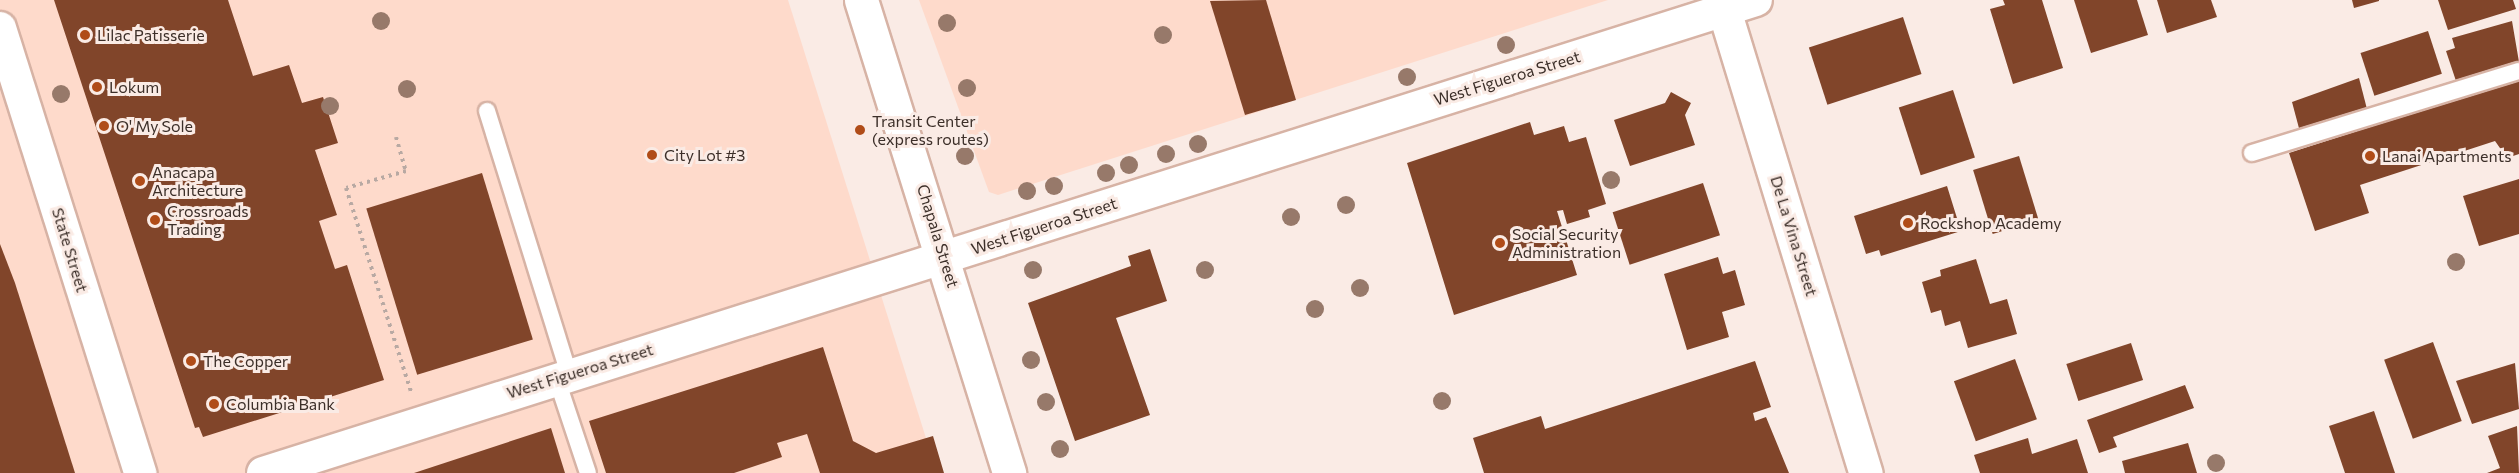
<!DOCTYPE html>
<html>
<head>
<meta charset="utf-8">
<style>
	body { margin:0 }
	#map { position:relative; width:2519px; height:473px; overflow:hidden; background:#faebe5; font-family:Commissioner,sans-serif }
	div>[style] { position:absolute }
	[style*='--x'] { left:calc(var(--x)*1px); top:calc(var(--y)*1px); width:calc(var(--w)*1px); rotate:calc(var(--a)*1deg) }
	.built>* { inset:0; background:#fedacb }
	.building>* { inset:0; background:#81452a; transform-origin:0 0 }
	.path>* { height:4px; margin-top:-2px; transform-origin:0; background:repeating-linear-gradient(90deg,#b8a9a3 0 3px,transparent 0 7.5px) }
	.roads { filter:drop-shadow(2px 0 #d7b3a5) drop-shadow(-2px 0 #d7b3a5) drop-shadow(0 2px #d7b3a5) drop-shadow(0 -2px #d7b3a5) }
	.lane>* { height:16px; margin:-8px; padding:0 8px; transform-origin:8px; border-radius:8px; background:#fff }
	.street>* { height:32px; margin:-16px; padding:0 16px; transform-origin:16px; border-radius:16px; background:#fff }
	.primary>* { height:33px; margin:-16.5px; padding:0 16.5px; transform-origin:16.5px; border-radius:16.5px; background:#fff }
	.trees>* { width:18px; height:18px; margin:-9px; border-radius:50%; background:#97796a }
	.dots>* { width:16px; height:16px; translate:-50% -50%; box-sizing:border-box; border:3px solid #faebe5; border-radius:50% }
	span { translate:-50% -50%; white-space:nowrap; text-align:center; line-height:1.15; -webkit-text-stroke:6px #faebe5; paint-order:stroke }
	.poi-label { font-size:16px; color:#3c2f29 }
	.left { translate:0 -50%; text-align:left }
	.street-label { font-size:16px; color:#3c2f29 }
</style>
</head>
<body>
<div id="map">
	<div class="built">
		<div style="clip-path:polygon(0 0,788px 0,937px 473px,0 473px)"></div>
		<div style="clip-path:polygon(919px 0,1608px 0,998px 195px,989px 192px)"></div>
	</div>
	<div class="building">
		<div style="clip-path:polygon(54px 0,228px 0,253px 76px,289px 65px,302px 103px,323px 97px,338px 143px,315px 150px,337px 215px,319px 221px,335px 269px,347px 265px,384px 380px,203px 437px,199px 427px,195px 428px)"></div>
		<div style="clip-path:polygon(1266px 0,1296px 100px,1245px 115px,1210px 1px)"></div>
		<div style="clip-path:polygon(2003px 0,2042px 0,2063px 68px,2013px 84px,1990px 9px,2005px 5px)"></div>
		<div style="clip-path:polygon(2074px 0,2137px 0,2148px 35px,2091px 53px)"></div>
		<div style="clip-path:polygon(2157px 0,2211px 0,2217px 17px,2167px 33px)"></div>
		<div style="clip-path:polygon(2352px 0,2379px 0,2379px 1px,2354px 8px)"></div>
		<div style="clip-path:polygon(2438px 0,2513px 0,2516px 9px,2448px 30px)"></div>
		<div style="left:1903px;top:17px;width:60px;height:99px;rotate:72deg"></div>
		<div style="clip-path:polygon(2512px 21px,2519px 62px,2456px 81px,2446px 51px,2455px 48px,2452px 38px)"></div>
		<div style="left:2428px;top:31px;width:45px;height:71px;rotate:72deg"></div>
		<div style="clip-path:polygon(2359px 78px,2368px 113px,2300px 132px,2292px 102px)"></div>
		<div style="clip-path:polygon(2519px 79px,2519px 154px,2507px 158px,2495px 141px,2360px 185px,2369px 213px,2315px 231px,2289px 153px)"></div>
		<div style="left:1953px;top:90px;width:71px;height:57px;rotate:72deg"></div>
		<div style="clip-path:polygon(1671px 92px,1691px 103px,1685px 115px,1695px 145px,1630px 166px,1614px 120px,1665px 103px)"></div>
		<div style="clip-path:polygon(1530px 122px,1534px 135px,1564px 126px,1569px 142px,1586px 137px,1606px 204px,1588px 210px,1590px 217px,1567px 224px,1563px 210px,1557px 211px,1577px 275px,1454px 315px,1407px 163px)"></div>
		<div style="left:2019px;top:156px;width:67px;height:48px;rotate:73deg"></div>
		<div style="left:482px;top:173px;width:174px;height:121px;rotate:73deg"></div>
		<div style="clip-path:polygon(2519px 179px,2519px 234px,2479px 246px,2463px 196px)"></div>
		<div style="left:1703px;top:183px;width:55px;height:95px;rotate:72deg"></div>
		<div style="clip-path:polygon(1947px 186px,1961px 231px,1881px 256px,1879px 250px,1866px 254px,1854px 216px)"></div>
		<div style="clip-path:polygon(0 244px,15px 283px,75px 473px,0 473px)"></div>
		<div style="clip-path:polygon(1150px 249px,1167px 301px,1116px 318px,1150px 415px,1075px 441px,1028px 303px,1131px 266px,1128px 256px)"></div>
		<div style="clip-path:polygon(1718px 257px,1723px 274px,1735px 270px,1745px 305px,1722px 312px,1729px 337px,1687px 350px,1664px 274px)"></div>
		<div style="clip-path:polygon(1976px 259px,1990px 304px,2007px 299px,2017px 334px,1968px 348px,1960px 321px,1945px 326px,1941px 310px,1931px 313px,1922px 282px,1941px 276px,1940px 270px)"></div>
		<div style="left:2433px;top:342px;width:84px;height:52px;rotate:70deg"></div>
		<div style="left:2131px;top:343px;width:39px;height:68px;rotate:72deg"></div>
		<div style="clip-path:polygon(823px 347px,853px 441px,876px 453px,933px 436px,944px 473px,820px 473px,807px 434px,777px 443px,782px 457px,734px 473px,606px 473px,589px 421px)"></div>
		<div style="left:2015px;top:359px;width:64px;height:65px;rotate:70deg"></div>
		<div style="clip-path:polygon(1755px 361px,1771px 407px,1753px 413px,1755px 421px,1766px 417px,1789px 473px,1484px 473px,1473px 438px,1541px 416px,1545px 429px)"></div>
		<div style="clip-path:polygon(2515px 363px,2519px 409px,2472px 424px,2456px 381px)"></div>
		<div style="clip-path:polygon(2185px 385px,2194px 408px,2113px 437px,2117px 447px,2099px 453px,2087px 420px)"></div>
		<div style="clip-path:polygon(2374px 411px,2395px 473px,2345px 473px,2329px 426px)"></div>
		<div style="clip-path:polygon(2517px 426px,2519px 473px,2487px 473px,2500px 468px,2488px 436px)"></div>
		<div style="clip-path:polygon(551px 428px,565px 473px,414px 473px)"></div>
		<div style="clip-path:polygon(2028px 438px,2032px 454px,2077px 439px,2088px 473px,1980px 473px,1974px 455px)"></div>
		<div style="clip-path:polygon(2188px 443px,2197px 473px,2125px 473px,2122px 461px)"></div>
	</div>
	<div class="path">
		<div style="--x:396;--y:137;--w:35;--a:74"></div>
		<div style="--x:406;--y:171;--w:62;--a:164.2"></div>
		<div style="--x:346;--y:188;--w:214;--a:72.3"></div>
	</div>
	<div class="roads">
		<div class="lane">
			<div style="--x:487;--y:111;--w:275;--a:72.7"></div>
			<div style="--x:2252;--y:153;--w:279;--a:-17.1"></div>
			<div style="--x:556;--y:377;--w:101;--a:71.6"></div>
		</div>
		<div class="street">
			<div style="--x:0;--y:28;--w:467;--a:72.5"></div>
			<div style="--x:263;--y:473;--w:1566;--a:-17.58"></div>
		</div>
		<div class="primary">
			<div style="--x:861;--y:0;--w:496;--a:72.6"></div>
			<div style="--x:1721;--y:0;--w:495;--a:73"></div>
		</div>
	</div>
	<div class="trees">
		<div style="left:381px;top:21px"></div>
		<div style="left:947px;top:23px"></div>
		<div style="left:1163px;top:35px"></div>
		<div style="left:1506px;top:45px"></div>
		<div style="left:1407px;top:77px"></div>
		<div style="left:967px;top:88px"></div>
		<div style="left:407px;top:89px"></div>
		<div style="left:61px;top:94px"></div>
		<div style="left:330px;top:106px"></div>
		<div style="left:1198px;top:144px"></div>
		<div style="left:1166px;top:154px"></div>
		<div style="left:965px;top:156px"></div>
		<div style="left:1129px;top:165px"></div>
		<div style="left:1106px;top:173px"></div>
		<div style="left:1611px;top:180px"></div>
		<div style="left:1054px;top:186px"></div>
		<div style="left:1027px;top:191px"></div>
		<div style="left:1346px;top:205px"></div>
		<div style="left:1291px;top:217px"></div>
		<div style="left:2456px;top:262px"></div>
		<div style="left:1033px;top:270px"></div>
		<div style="left:1205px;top:270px"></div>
		<div style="left:1360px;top:288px"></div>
		<div style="left:1315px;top:309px"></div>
		<div style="left:1031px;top:360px"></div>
		<div style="left:1442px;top:401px"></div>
		<div style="left:1046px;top:402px"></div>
		<div style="left:1060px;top:449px"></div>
		<div style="left:2216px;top:463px"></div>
	</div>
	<div class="dots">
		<div style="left:85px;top:35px;background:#b04c18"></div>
		<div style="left:97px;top:87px;background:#b04c18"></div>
		<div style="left:104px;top:126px;background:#b04c18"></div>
		<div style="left:860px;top:130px;background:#b04c18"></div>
		<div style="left:652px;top:155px;background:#b04c18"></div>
		<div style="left:2370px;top:156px;background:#b04c18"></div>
		<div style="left:140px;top:181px;background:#b04c18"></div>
		<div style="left:155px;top:220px;background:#b04c18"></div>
		<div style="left:1908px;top:223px;background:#b04c18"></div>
		<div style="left:1500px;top:243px;background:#b04c18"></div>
		<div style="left:191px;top:361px;background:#b04c18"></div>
		<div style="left:214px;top:404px;background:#b04c18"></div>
	</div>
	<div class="poi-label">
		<span class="left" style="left:97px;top:35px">Lilac Patisserie</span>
		<span class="left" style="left:109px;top:87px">Lokum</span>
		<span class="left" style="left:872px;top:130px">Transit Center<br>(express routes)</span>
		<span class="left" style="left:116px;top:126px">O' My Sole</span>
		<span class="left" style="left:664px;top:155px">City Lot #3</span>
		<span class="left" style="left:2382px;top:156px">Lanai Apartments</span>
		<span class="left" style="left:152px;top:181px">Anacapa<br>Architecture</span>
		<span class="left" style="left:167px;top:220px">Crossroads<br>Trading</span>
		<span class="left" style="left:1920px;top:223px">Rockshop Academy</span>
		<span class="left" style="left:1512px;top:243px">Social Security<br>Administration</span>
		<span class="left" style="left:203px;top:361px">The Copper</span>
		<span class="left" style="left:226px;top:404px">Columbia Bank</span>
	</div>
	<div class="street-label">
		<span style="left:1507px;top:78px;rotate:-17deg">West Figueroa Street</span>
		<span style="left:1044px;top:226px;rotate:-18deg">West Figueroa Street</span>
		<span style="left:938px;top:236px;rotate:73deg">Chapala Street</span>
		<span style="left:1794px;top:236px;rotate:73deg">De La Vina Street</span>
		<span style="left:70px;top:250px;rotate:73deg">State Street</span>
		<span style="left:580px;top:371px;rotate:-17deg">West Figueroa Street</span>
	</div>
</div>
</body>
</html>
